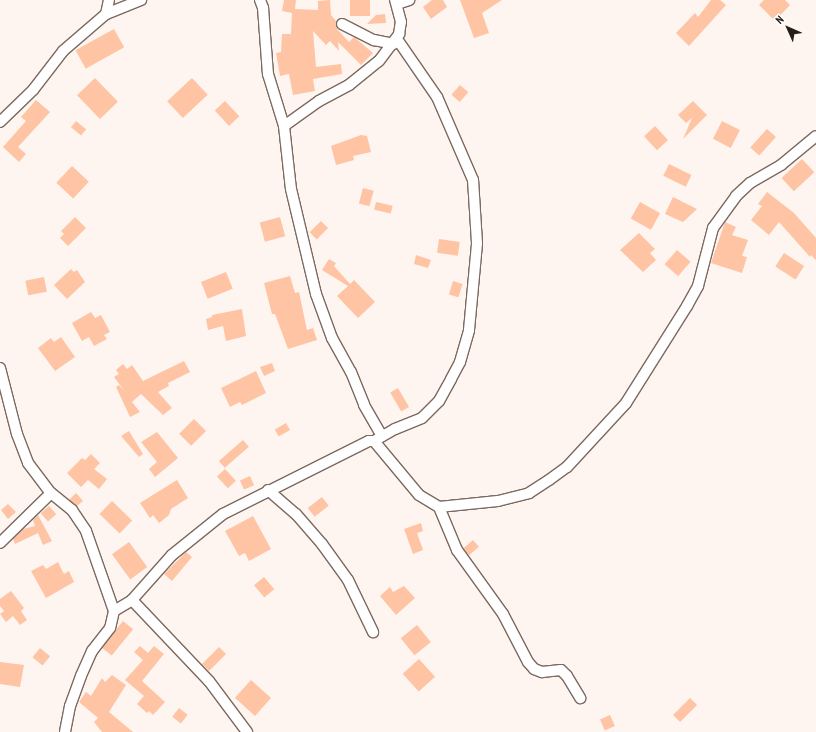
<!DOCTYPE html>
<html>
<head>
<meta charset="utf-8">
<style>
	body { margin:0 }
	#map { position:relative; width:816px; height:732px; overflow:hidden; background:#fef5f0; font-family:"PT Sans Narrow",sans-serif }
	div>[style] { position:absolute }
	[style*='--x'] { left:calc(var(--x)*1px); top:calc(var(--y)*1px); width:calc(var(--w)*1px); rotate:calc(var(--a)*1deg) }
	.building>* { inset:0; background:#fec4a3; transform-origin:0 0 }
	.roads { filter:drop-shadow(1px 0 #7c695f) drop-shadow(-1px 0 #7c695f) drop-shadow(0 1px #7c695f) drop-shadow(0 -1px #7c695f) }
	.minor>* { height:10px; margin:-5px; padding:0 5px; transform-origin:5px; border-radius:5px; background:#fff }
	span { translate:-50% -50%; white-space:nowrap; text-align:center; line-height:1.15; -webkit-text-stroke:3px #fff; paint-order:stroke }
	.north { position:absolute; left:768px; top:8px; width:40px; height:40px; -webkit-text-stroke:3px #fff; paint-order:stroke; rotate:315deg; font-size:11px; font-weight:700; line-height:16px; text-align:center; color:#241d18 }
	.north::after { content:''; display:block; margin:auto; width:14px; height:18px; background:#241d18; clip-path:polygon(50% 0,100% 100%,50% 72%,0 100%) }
</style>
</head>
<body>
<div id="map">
	<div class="building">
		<div style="clip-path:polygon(284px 0,296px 0,295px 9px,318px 10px,318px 1px,330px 0,331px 15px,336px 21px,337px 29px,349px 42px,354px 37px,373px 53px,361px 65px,338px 42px,339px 51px,330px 41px,326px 45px,313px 31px,316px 67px,341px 64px,342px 74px,313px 79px,315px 91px,293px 95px,289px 74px,280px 76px,276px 53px,281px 52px,282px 34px,291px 34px,292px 13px,282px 11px)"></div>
		<div style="left:350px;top:0;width:20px;height:16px"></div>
		<div style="clip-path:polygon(432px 0,443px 0,447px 7px,431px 19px,423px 7px)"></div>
		<div style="clip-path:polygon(460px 0,502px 0,482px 13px,489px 33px,474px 38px)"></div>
		<div style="clip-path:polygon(711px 0,720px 0,726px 5px,689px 46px,676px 33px,695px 13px,698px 17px)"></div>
		<div style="clip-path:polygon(764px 0,785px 0,790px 5px,775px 21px,759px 5px)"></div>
		<div style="clip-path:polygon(385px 14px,386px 23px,367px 24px,376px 15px)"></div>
		<div style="left:114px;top:29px;width:21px;height:44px;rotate:61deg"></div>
		<div style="left:95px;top:78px;width:33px;height:25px;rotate:46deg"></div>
		<div style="left:192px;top:78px;width:23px;height:34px;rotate:47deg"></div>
		<div style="left:460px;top:85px;width:11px;height:13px;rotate:41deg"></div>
		<div style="clip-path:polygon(36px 100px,50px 112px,18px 147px,26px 154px,19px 162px,3px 147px,26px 121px,21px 117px)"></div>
		<div style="left:225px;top:101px;width:21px;height:14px;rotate:47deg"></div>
		<div style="clip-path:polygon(693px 101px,707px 115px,683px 139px,692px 118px,686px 123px,678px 115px)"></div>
		<div style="left:76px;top:121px;width:13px;height:8px;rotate:39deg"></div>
		<div style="left:722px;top:121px;width:20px;height:20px;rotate:27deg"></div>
		<div style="left:655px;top:126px;width:19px;height:15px;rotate:47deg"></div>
		<div style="left:767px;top:129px;width:12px;height:25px;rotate:42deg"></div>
		<div style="clip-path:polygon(361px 135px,367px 136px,371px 152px,353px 156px,354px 160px,336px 165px,331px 146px)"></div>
		<div style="left:802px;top:159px;width:18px;height:28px;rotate:47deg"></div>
		<div style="left:669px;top:164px;width:25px;height:13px;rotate:26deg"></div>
		<div style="left:72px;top:166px;width:23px;height:23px;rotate:43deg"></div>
		<div style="left:363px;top:188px;width:11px;height:16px;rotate:15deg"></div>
		<div style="clip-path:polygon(767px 192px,794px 213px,816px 238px,816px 260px,811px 255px,810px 257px,779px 222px,769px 235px,751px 220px,762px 206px,758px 204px)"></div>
		<div style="clip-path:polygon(673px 197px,697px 209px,683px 222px,665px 214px)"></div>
		<div style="left:376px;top:202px;width:17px;height:8px;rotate:13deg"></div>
		<div style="left:640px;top:202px;width:23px;height:19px;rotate:29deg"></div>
		<div style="clip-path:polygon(75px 217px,86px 228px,68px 246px,60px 238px,64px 234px,61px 231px)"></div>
		<div style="left:280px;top:217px;width:20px;height:21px;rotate:75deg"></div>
		<div style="left:321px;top:221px;width:10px;height:16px;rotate:45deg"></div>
		<div style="clip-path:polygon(725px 222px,736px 227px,732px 235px,748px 240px,742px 256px,747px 257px,742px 273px,711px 263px)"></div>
		<div style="clip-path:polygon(639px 233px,655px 249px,650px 253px,656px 260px,643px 272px,620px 250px)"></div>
		<div style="left:439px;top:239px;width:21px;height:14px;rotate:8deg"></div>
		<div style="left:677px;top:250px;width:18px;height:19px;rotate:41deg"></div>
		<div style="left:784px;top:253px;width:24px;height:16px;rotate:33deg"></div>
		<div style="clip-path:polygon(416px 255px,431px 260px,428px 268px,414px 264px)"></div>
		<div style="clip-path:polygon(329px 259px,336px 263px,334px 266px,350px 284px,354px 280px,375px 302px,358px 318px,337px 296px,348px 286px,322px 270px)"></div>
		<div style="clip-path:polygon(71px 269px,74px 272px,77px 270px,85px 282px,67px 299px,54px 285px)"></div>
		<div style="left:226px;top:272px;width:18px;height:27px;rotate:68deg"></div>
		<div style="clip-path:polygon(290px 276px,295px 293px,299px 292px,307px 330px,313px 328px,317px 340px,288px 349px,275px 314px,272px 314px,264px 283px)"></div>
		<div style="left:44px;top:277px;width:15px;height:19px;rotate:79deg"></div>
		<div style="left:453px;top:281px;width:10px;height:14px;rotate:17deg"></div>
		<div style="clip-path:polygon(242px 309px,246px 336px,226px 341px,223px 326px,208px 330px,206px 319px,212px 317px,212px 315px)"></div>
		<div style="clip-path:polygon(91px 312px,95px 318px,101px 315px,110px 332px,104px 335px,107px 339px,94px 346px,89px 337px,82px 341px,72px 323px)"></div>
		<div style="clip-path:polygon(61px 337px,75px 357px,55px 371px,38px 348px,51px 338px,54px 342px)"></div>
		<div style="clip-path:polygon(184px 361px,190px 372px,168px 383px,169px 386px,158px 392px,172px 408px,163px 415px,141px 394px,132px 402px,140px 412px,130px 417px,116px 387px,119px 385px,126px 393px,114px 377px,119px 374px,116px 370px,123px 364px,127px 369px,132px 365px,143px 381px)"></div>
		<div style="clip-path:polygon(272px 363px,275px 371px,264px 376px,260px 367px)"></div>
		<div style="clip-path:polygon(256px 371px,266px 393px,242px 405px,240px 402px,230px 407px,221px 388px)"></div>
		<div style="left:398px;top:388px;width:22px;height:9px;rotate:60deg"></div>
		<div style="left:194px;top:419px;width:17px;height:21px;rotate:45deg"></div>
		<div style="left:286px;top:423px;width:8px;height:13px;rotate:60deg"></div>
		<div style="clip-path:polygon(129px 431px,143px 454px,139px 457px,121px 436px)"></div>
		<div style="clip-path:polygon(157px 432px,178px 458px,155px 477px,149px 469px,157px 462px,141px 442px)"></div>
		<div style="left:243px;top:440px;width:9px;height:32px;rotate:49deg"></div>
		<div style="clip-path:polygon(91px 454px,100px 463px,94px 469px,107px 479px,99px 489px,88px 480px,81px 487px,67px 473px,82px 458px,85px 460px)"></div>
		<div style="left:225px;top:469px;width:16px;height:11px;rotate:47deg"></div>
		<div style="left:250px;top:476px;width:10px;height:11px;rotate:66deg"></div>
		<div style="clip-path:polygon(177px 480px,188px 498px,171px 509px,169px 515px,159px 523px,153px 515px,150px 518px,140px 503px)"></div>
		<div style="clip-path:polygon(76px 493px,83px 501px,77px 506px,69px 500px)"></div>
		<div style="left:322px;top:497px;width:11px;height:18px;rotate:52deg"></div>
		<div style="left:112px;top:501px;width:28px;height:18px;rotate:44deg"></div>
		<div style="clip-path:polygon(8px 504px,16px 512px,8px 519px,1px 510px)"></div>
		<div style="left:49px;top:506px;width:11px;height:11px;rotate:49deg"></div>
		<div style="clip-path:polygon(38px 515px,52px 541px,43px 545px,38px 533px,15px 544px,13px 539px,23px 529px,35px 526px,33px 520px)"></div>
		<div style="clip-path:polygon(253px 516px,271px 549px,249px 561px,245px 553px,239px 556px,225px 531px)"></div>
		<div style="clip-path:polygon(421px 523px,423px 531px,417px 533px,423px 550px,413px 554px,404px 529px)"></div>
		<div style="left:473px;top:540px;width:9px;height:13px;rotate:49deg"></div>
		<div style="left:129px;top:542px;width:31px;height:21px;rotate:54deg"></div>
		<div style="clip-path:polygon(186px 552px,192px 557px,172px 581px,164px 574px)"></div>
		<div style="clip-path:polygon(58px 562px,64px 574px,69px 571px,74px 582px,46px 598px,31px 571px,43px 565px,46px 569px)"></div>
		<div style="left:264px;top:577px;width:16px;height:13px;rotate:50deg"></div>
		<div style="clip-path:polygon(404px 586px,415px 598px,396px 615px,380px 596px,390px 587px,393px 592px)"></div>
		<div style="clip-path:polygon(11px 591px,24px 608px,21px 611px,27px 620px,20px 625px,13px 616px,6px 622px,0 614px,4px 611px,0 606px,0 599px)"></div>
		<div style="left:123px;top:621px;width:13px;height:34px;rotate:39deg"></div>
		<div style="left:417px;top:625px;width:22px;height:21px;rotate:51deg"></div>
		<div style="clip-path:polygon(140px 646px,148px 653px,154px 646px,164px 654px,142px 681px,165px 702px,153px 715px,149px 711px,147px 713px,137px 704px,144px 696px,125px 680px,143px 660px,134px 652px)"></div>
		<div style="left:219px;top:647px;width:10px;height:24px;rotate:45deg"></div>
		<div style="left:40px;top:648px;width:13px;height:12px;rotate:39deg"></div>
		<div style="left:419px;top:659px;width:24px;height:22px;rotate:48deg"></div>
		<div style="clip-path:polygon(0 662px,24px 665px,20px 687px,0 684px)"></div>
		<div style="clip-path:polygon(112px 675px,126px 685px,109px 712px,133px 732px,102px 732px,94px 722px,98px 718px,79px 702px,86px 692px,91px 696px,102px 678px,105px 682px)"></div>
		<div style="left:251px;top:680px;width:27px;height:24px;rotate:42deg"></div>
		<div style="left:690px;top:698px;width:10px;height:24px;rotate:45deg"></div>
		<div style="left:179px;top:708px;width:11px;height:11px;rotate:38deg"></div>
		<div style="left:610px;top:715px;width:12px;height:11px;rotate:66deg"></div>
	</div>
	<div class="roads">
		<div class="minor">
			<div style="--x:260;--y:0;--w:9;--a:69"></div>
			<div style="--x:263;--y:8;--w:66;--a:85.7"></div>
			<div style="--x:268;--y:74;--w:54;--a:72.9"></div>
			<div style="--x:284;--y:126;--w:63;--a:83.7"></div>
			<div style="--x:291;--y:189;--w:108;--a:76.6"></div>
			<div style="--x:316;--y:294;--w:47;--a:70"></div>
			<div style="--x:332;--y:338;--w:39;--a:61"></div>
			<div style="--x:351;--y:372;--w:35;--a:68"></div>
			<div style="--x:364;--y:405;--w:36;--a:60"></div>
			<div style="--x:397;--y:4;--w:13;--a:-18"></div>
			<div style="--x:106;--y:14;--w:38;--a:-22"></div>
			<div style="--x:342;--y:24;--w:36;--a:27"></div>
			<div style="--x:374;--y:40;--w:20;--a:11"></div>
			<div style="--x:0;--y:122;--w:46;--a:-44.1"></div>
			<div style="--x:33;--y:90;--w:49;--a:-52.4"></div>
			<div style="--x:63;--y:51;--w:57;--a:-40.7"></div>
			<div style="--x:106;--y:14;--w:14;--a:-78"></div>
			<div style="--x:284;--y:126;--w:43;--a:-35.5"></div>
			<div style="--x:319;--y:101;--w:34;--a:-28"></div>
			<div style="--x:349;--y:85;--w:38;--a:-39"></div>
			<div style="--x:379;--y:61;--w:34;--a:-53"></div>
			<div style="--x:399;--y:34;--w:12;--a:-81"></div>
			<div style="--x:401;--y:22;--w:23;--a:-105"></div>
			<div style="--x:0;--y:368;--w:68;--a:75.6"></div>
			<div style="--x:17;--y:434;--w:31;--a:69"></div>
			<div style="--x:28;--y:463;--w:38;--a:53"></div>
			<div style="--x:51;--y:493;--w:27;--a:39"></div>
			<div style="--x:72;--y:510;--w:25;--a:56"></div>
			<div style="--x:86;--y:531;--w:85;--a:70.7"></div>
			<div style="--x:114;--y:611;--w:17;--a:103"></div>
			<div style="--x:110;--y:628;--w:29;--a:128"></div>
			<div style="--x:92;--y:651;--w:27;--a:114"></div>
			<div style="--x:81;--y:676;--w:32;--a:110"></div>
			<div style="--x:70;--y:706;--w:26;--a:101"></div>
			<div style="--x:374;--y:441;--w:24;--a:-30"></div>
			<div style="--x:395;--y:429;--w:29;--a:-22"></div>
			<div style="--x:422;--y:418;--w:24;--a:-45"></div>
			<div style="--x:439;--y:401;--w:25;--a:-61"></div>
			<div style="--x:451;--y:379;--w:19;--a:-62"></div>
			<div style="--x:460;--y:362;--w:33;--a:-74"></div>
			<div style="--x:469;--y:330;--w:87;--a:-84.7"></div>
			<div style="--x:477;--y:243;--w:63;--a:-93.6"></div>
			<div style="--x:473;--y:180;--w:90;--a:-113.4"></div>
			<div style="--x:437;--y:97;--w:70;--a:-124.6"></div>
			<div style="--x:268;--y:490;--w:37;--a:41"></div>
			<div style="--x:296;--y:514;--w:40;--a:49"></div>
			<div style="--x:322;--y:544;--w:44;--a:54.2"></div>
			<div style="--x:348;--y:580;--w:58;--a:64.3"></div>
			<div style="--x:439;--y:507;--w:47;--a:67.3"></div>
			<div style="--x:457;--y:550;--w:79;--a:54.3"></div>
			<div style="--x:503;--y:614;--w:54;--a:62.5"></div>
			<div style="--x:528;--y:662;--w:9;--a:49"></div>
			<div style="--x:534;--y:669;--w:9;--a:21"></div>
			<div style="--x:542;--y:672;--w:19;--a:-6"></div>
			<div style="--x:561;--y:670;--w:8;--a:45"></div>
			<div style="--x:567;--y:676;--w:26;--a:59"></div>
			<div style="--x:0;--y:543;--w:71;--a:-44.4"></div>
			<div style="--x:132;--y:600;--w:112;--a:46.5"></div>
			<div style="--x:209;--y:681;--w:64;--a:53.3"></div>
			<div style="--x:114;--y:611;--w:21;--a:-31"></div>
			<div style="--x:132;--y:600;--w:60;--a:-48.4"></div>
			<div style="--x:172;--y:555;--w:65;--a:-38.8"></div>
			<div style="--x:223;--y:514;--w:163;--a:-26.6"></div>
			<div style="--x:369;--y:441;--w:5;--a:0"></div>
			<div style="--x:374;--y:441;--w:70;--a:50.2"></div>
			<div style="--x:419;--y:495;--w:23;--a:31"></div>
			<div style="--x:439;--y:507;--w:59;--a:-5.8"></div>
			<div style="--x:498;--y:501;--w:32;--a:-14"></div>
			<div style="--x:529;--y:493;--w:24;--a:-33"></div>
			<div style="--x:549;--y:480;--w:22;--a:-36"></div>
			<div style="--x:567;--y:467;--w:87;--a:-47.3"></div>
			<div style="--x:626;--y:403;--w:115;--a:-57.8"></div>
			<div style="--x:687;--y:306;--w:23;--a:-61"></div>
			<div style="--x:698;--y:286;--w:60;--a:-75.5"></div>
			<div style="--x:713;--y:228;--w:39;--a:-54"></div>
			<div style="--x:736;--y:196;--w:19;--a:-43"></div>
			<div style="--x:750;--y:183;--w:36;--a:-30"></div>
			<div style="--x:781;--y:165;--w:45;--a:-39.6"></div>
		</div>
	</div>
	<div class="north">N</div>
</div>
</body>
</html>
